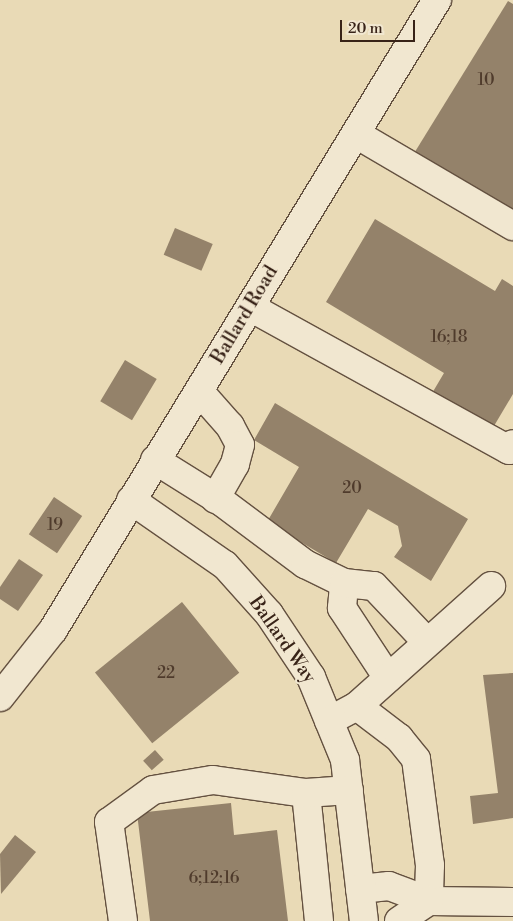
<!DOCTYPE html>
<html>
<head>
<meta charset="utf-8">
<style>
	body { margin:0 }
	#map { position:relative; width:513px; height:921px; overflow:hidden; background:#e9dab6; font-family:"Libre Bodoni",serif }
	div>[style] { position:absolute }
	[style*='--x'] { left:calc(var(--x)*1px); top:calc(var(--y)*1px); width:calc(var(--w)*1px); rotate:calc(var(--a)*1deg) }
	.building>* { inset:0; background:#94826a; transform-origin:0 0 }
	.roads { filter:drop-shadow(1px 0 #645140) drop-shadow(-1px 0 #645140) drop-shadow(0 1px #645140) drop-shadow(0 -1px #645140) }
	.minor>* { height:28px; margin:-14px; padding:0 14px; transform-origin:14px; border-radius:14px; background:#f1e7d0 }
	span { translate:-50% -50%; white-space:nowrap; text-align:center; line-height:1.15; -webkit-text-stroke:4px #f1e7d0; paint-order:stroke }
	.number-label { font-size:16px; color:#4f3b2c }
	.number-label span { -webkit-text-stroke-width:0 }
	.street-label { font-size:19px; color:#382318 }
	.scale { position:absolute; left:340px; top:20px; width:75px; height:22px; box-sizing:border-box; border:2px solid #382318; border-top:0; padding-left:6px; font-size:15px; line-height:18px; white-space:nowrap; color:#382318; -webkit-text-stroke:4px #f1e7d0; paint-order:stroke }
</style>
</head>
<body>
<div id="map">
	<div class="building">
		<div style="clip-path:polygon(508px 1px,513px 4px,513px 216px,413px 155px)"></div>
		<div style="clip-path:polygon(375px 219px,495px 291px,502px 279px,513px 286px,513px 394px,491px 431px,431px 395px,444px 373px,326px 302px)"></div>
		<div style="left:175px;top:228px;width:41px;height:29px;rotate:23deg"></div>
		<div style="left:125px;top:360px;width:37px;height:48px;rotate:31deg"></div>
		<div style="clip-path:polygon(275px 403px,468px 519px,431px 581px,394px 557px,402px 546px,398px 526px,368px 509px,336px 563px,267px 522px,299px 467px,254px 440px)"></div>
		<div style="left:54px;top:497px;width:34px;height:45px;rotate:34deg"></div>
		<div style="clip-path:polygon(19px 559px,43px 575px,18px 611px,0 599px,0 587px)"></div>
		<div style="left:182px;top:602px;width:91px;height:112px;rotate:51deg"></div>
		<div style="clip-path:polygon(513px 673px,513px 818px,473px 824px,470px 796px,498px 793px,483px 675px)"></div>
		<div style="left:155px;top:750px;width:13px;height:16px;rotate:48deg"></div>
		<div style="clip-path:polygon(231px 803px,234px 835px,277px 830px,288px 921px,150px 921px,137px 813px)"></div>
		<div style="clip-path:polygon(15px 835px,36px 852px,1px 894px,0 854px)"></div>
	</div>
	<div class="roads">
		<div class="minor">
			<div style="--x:356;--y:134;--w:182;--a:30.4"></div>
			<div style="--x:250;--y:307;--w:296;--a:28.9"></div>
			<div style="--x:509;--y:450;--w:7;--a:-56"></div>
			<div style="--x:199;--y:391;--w:47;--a:48.5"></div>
			<div style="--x:230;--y:426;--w:21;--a:62"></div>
			<div style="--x:240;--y:445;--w:20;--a:105"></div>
			<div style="--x:235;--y:464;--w:40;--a:119.7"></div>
			<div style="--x:155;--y:460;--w:79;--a:32.1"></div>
			<div style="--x:222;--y:502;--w:104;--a:36.8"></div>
			<div style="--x:305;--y:564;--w:43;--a:26"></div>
			<div style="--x:131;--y:500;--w:114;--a:34.7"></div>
			<div style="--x:225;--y:565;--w:66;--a:48.1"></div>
			<div style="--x:269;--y:614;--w:76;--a:56.3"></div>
			<div style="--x:311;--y:677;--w:90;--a:67.7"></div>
			<div style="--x:345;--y:760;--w:162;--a:83.3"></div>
			<div style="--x:388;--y:678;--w:84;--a:-123.3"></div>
			<div style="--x:342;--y:608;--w:25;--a:-85"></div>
			<div style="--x:344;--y:583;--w:30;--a:6"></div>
			<div style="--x:374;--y:586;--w:77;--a:46.6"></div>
			<div style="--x:0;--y:697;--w:85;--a:-51.7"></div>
			<div style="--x:53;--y:630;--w:738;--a:-58.64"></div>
			<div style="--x:357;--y:706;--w:180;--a:-41.8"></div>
			<div style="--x:329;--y:721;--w:32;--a:-28"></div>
			<div style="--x:357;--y:706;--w:53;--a:37.3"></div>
			<div style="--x:399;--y:738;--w:27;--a:51"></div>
			<div style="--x:416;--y:759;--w:107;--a:82.5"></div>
			<div style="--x:430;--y:865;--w:36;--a:92"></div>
			<div style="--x:306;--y:793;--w:129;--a:84.2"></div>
			<div style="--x:360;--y:889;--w:29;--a:-6"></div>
			<div style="--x:389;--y:886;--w:43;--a:20.6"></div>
			<div style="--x:429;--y:901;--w:84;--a:0.7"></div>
			<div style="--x:123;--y:921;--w:100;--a:-98"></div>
			<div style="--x:109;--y:822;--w:54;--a:-36"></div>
			<div style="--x:153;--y:790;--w:61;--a:-9.5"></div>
			<div style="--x:213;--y:780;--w:94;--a:8"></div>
			<div style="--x:306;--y:793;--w:43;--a:-4"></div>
			<div style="--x:399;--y:921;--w:36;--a:-34"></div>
		</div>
	</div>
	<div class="number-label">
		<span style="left:486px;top:80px">10</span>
		<span style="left:449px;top:337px">16;18</span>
		<span style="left:352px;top:488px">20</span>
		<span style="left:55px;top:525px">19</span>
		<span style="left:166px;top:673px">22</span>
		<span style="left:214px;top:878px">6;12;16</span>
	</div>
	<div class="street-label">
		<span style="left:245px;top:315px;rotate:-59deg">Ballard Road</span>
		<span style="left:282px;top:640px;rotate:55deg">Ballard Way</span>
	</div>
	<div class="scale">20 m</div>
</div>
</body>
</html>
